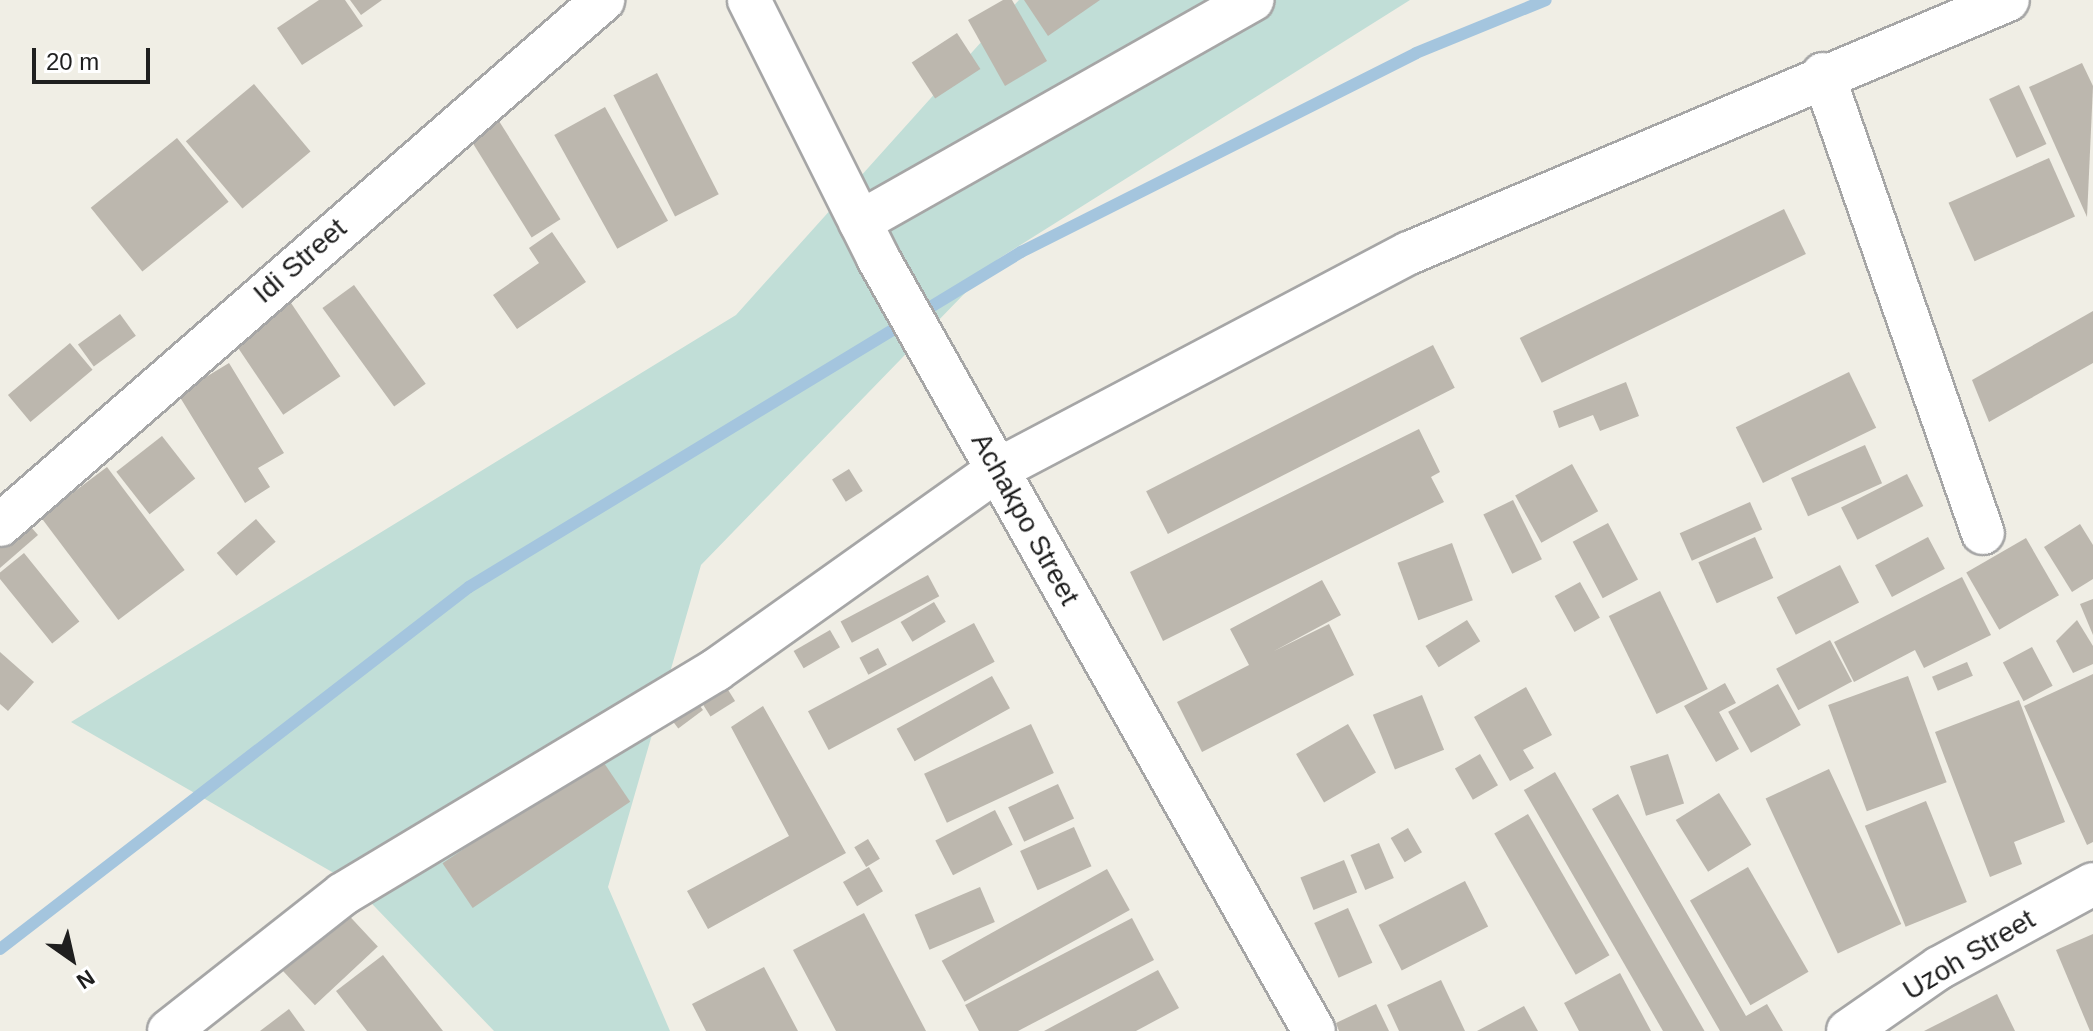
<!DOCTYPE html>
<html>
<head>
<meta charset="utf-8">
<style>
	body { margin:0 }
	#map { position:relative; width:2093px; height:1031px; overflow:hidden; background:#f0eee5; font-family:Arial,sans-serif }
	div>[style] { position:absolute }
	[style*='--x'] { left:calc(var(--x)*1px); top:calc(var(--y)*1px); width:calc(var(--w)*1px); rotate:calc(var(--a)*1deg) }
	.wetland>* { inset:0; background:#c1ded7 }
	.stream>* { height:12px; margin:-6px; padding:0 6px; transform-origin:6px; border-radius:6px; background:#a4c5de }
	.building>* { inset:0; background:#bcb7ae; transform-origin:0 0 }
	.roads { filter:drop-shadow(2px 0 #a6a6a6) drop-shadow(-2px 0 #a6a6a6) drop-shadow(0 2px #a6a6a6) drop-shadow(0 -2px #a6a6a6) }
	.minor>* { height:42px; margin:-21px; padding:0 21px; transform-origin:21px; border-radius:21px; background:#fff }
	span { translate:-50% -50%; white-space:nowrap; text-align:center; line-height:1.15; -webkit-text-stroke:6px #fff; paint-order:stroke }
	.street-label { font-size:28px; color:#1f1f1f }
	.north { position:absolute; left:32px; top:919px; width:80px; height:80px; -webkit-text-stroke:6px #fff; paint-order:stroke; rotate:146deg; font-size:22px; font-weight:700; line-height:32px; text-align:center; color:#1f1f1f }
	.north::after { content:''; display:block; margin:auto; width:28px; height:36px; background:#1f1f1f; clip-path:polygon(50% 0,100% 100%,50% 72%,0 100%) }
	.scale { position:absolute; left:32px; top:48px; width:118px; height:36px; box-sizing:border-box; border:4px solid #1f1f1f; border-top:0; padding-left:10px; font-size:24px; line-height:28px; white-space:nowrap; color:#1f1f1f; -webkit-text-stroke:6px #fff; paint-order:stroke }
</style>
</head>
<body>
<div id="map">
	<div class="wetland">
		<div style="clip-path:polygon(1019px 0,1410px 0,998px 259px,701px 565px,608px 887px,670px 1031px,494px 1031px,353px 884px,71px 722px,736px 315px)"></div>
	</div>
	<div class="stream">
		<div style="--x:0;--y:949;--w:592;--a:-37.66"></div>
		<div style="--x:469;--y:587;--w:646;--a:-31.25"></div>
		<div style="--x:1021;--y:252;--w:442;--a:-26.7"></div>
		<div style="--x:1416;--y:53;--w:140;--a:-22.2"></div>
	</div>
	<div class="building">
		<div style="clip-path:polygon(319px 0,345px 0,363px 26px,302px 65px,277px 28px)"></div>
		<div style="clip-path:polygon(350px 0,382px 0,361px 15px)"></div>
		<div style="clip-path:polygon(1003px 0,1012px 0,1047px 61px,1005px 86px,968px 20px)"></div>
		<div style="clip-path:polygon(1024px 0,1100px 0,1048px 36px)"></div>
		<div style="left:957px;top:33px;width:43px;height:54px;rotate:57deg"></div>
		<div style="clip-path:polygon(2082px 63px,2093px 86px,2087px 217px,2029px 87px)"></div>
		<div style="left:657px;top:73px;width:136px;height:49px;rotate:63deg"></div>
		<div style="left:254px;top:84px;width:88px;height:89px;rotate:50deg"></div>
		<div style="left:2019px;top:85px;width:65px;height:33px;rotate:65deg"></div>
		<div style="left:605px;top:107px;width:130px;height:58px;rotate:61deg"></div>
		<div style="left:499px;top:121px;width:116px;height:34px;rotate:58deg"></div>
		<div style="left:177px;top:138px;width:82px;height:111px;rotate:51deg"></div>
		<div style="left:2049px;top:158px;width:64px;height:110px;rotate:66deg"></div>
		<div style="left:1784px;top:209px;width:50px;height:294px;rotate:64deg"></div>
		<div style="clip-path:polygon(552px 232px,586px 282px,517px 329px,493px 295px,539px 263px,529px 248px)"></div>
		<div style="left:354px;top:285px;width:122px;height:39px;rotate:54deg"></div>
		<div style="left:289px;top:300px;width:92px;height:69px;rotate:56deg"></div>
		<div style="clip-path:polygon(2093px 311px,2093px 363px,1989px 422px,1972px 380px)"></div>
		<div style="left:120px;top:314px;width:27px;height:52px;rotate:54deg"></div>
		<div style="left:70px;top:343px;width:35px;height:81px;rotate:50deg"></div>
		<div style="left:1433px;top:345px;width:48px;height:322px;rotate:63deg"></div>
		<div style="clip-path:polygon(229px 363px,284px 453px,258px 468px,270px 487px,245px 503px,178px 394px)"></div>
		<div style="left:1849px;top:372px;width:62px;height:126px;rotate:64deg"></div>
		<div style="clip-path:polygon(1626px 382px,1639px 416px,1600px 431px,1593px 415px,1559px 428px,1553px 411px)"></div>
		<div style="clip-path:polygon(1419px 429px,1440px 472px,1431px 477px,1444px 502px,1163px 641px,1130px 572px)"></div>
		<div style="left:162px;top:436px;width:54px;height:58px;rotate:52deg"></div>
		<div style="left:1865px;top:445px;width:42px;height:81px;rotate:66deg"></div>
		<div style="left:1572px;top:464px;width:54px;height:65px;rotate:61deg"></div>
		<div style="left:107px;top:467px;width:129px;height:83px;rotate:53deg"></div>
		<div style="left:849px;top:469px;width:26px;height:20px;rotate:58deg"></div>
		<div style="left:1907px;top:474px;width:36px;height:74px;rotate:63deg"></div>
		<div style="left:1513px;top:500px;width:66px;height:33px;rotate:64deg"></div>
		<div style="left:1750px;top:502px;width:30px;height:77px;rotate:66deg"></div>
		<div style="clip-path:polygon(24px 519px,38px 535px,0 568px,0 539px)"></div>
		<div style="left:256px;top:519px;width:30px;height:52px;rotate:49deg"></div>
		<div style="left:1608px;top:523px;width:64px;height:40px;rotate:62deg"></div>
		<div style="clip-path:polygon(2080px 524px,2093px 545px,2093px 579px,2072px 592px,2044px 547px)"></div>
		<div style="left:1755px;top:537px;width:45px;height:62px;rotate:66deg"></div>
		<div style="left:1928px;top:537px;width:36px;height:60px;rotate:62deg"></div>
		<div style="left:2026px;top:538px;width:66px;height:69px;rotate:60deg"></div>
		<div style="left:1452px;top:543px;width:61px;height:58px;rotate:70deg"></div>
		<div style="left:24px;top:553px;width:88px;height:35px;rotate:51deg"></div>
		<div style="left:1840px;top:565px;width:42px;height:71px;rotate:63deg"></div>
		<div style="left:928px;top:575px;width:24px;height:99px;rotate:62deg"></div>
		<div style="clip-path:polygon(1962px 577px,1991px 635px,1924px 668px,1915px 650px,1854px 682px,1834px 642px)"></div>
		<div style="clip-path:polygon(1322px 580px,1341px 615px,1274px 651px,1329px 624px,1354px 675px,1202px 752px,1177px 702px,1249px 665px,1230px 629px)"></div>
		<div style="left:1580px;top:582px;width:41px;height:29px;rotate:61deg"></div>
		<div style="left:1660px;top:591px;width:109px;height:57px;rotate:64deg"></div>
		<div style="clip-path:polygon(2093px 599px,2093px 635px,2080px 604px)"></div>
		<div style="left:934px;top:602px;width:23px;height:39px;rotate:59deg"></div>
		<div style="left:1467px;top:620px;width:25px;height:49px;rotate:58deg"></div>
		<div style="clip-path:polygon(2077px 620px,2093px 646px,2093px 664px,2073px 673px,2056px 641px)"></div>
		<div style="left:974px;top:623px;width:44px;height:188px;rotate:62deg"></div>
		<div style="left:830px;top:630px;width:20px;height:42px;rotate:60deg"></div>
		<div style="left:1830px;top:640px;width:47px;height:61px;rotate:62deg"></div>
		<div style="left:2032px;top:647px;width:44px;height:33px;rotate:62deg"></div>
		<div style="left:878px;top:648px;width:19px;height:21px;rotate:62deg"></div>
		<div style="clip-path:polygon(0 652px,34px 682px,8px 711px,0 704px)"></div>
		<div style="left:1967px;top:662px;width:15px;height:38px;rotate:67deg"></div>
		<div style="clip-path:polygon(2093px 674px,2093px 842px,2087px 845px,2024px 706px)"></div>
		<div style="left:992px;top:676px;width:37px;height:109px;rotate:61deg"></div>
		<div style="left:1908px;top:676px;width:113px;height:85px;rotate:70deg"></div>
		<div style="clip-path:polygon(1725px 683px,1736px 703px,1719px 712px,1739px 749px,1716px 762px,1684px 706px)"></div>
		<div style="left:1778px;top:684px;width:47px;height:57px;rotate:61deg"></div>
		<div style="left:725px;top:685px;width:19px;height:29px;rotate:58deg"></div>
		<div style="clip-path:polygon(1526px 687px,1552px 735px,1523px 750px,1534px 768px,1510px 781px,1474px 717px)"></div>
		<div style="left:688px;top:690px;width:25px;height:31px;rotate:53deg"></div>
		<div style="left:1422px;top:695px;width:59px;height:53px;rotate:68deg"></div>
		<div style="clip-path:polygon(2019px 700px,2065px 822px,2014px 842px,2022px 864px,1990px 877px,1935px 732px)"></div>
		<div style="clip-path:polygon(763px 706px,846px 853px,708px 929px,687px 891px,789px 836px,731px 727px)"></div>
		<div style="left:1031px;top:724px;width:54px;height:118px;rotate:65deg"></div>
		<div style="left:1348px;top:724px;width:56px;height:60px;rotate:60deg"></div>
		<div style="left:1480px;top:754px;width:36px;height:29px;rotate:60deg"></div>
		<div style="left:1668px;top:754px;width:52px;height:40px;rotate:72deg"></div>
		<div style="left:600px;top:757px;width:54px;height:190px;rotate:56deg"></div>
		<div style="left:1829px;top:769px;width:171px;height:70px;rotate:65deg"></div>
		<div style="left:1555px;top:772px;width:299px;height:36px;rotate:60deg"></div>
		<div style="left:1058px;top:784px;width:38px;height:55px;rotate:65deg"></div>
		<div style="left:1719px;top:793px;width:61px;height:51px;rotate:58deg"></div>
		<div style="clip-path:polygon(1618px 794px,1746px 1016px,1767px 1004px,1783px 1031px,1720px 1031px,1592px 809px)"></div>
		<div style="left:1926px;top:801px;width:109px;height:66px;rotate:68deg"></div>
		<div style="left:995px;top:810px;width:39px;height:67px;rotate:63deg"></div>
		<div style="left:1528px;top:814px;width:163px;height:39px;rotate:60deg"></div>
		<div style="left:1074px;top:827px;width:43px;height:59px;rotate:66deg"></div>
		<div style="left:1408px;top:828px;width:28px;height:20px;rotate:60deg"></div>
		<div style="left:868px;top:839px;width:23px;height:16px;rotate:59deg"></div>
		<div style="left:1379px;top:843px;width:38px;height:31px;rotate:67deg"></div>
		<div style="left:1344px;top:860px;width:35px;height:47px;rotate:68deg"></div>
		<div style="left:869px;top:867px;width:28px;height:30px;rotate:60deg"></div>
		<div style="left:1748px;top:867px;width:121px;height:67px;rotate:60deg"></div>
		<div style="left:1107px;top:869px;width:47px;height:189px;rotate:61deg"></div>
		<div style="left:1465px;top:881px;width:51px;height:97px;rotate:63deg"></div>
		<div style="left:980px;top:887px;width:38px;height:71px;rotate:67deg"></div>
		<div style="left:341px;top:907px;width:54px;height:86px;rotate:47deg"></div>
		<div style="left:1348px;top:908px;width:60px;height:37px;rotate:66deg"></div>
		<div style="clip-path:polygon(864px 913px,926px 1031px,836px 1031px,793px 950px)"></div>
		<div style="clip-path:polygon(1132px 918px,1154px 960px,1018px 1031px,979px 1031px,965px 1005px)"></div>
		<div style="clip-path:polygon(2093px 934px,2093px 1031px,2090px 1031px,2056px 950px)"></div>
		<div style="clip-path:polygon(383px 955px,443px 1031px,367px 1031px,336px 991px)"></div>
		<div style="clip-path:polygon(764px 967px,798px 1031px,706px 1031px,692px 1004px)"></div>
		<div style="clip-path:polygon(1158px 970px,1179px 1008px,1136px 1031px,1044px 1031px)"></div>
		<div style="clip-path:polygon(1620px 973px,1651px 1031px,1579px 1031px,1564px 1003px)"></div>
		<div style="clip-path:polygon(1441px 980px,1465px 1031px,1399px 1031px,1387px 1005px)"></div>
		<div style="clip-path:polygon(1997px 994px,2015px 1031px,1924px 1031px)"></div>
		<div style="clip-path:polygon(1376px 1004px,1389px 1031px,1339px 1031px,1336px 1023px)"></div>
		<div style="clip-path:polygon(1524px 1006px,1538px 1031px,1477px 1031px)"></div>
		<div style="clip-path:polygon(289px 1009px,305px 1031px,260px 1031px)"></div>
	</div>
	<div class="roads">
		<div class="minor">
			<div style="--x:749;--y:0;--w:288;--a:63.4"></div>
			<div style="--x:878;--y:258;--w:887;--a:60.58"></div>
			<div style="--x:1823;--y:74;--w:486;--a:70.8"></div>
			<div style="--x:860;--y:222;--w:451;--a:-29.5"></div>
			<div style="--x:0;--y:525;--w:800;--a:-41.04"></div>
			<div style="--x:169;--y:1031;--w:221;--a:-38.2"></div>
			<div style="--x:343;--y:894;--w:435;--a:-31"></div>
			<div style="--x:716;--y:670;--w:345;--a:-35.4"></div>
			<div style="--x:997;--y:470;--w:466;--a:-27.8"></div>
			<div style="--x:1409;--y:253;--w:650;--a:-22.9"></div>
			<div style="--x:1848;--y:1031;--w:111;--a:-34.7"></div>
			<div style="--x:1939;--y:968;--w:175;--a:-28.6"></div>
		</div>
	</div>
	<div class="street-label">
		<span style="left:300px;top:261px;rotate:-41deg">Idi Street</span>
		<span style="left:1025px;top:519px;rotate:61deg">Achakpo Street</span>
		<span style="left:1969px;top:955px;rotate:-31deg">Uzoh Street</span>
	</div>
	<div class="north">N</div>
	<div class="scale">20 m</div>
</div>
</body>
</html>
